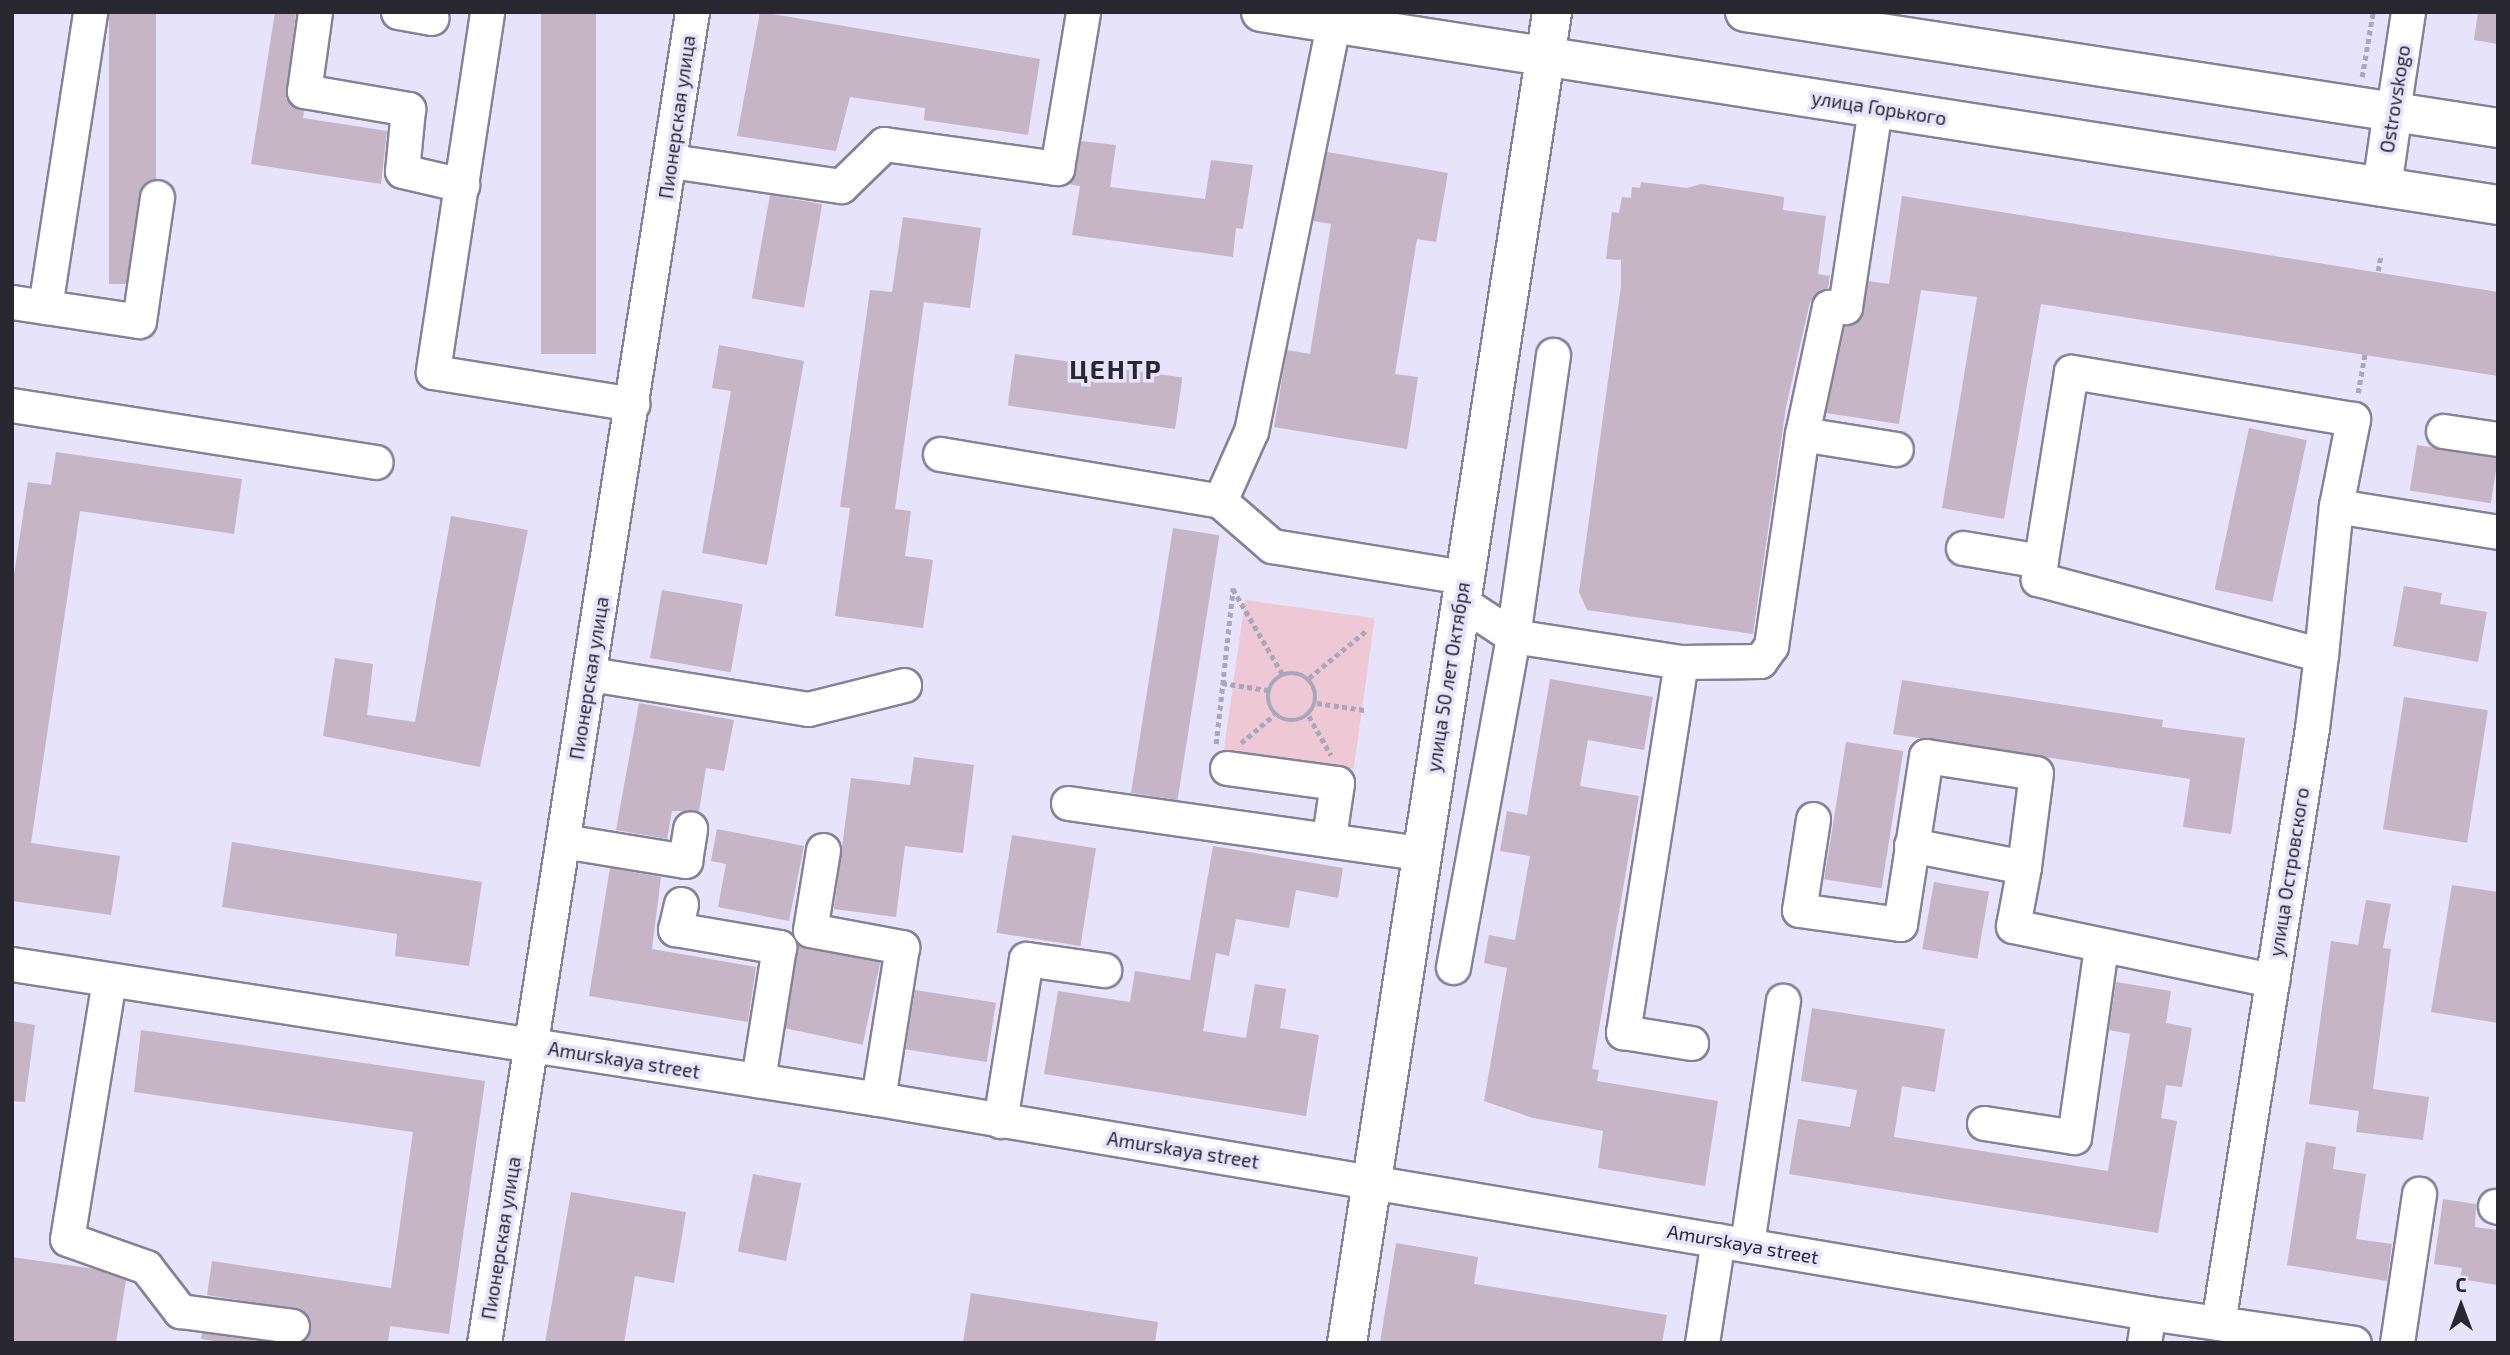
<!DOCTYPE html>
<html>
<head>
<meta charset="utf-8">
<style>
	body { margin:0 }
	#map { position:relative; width:2510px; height:1355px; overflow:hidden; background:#e6e3fb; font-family:"Exo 2",sans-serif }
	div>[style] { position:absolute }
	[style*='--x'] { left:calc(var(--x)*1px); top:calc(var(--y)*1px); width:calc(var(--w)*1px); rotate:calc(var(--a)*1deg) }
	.green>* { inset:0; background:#eec8d4; transform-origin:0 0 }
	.building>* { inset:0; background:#c6b4c7; transform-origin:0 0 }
	.path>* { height:4.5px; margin-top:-2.25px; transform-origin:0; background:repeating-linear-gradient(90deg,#aaa7ba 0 5px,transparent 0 8.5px) }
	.path>.ring { margin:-2.25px; padding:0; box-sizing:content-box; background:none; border:4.5px solid #aaa7ba; border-radius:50% }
	.roads { filter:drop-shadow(2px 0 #858197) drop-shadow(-2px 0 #858197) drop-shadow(0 2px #858197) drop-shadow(0 -2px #858197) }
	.minor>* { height:33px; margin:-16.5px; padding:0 16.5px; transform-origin:16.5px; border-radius:16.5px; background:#fff }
	.major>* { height:38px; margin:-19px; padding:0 19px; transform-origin:19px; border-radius:19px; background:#fff }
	span { translate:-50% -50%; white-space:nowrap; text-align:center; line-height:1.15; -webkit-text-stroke:7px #e6e3fb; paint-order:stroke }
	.street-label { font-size:19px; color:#292730 }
	.district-label { font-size:26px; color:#292730; font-weight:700; letter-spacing:2px }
	.frame { position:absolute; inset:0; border:14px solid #292730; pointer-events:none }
	.north { position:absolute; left:2426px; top:1271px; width:70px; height:70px; -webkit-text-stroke:5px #e6e3fb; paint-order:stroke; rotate:0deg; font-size:19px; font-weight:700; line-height:28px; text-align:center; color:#292730 }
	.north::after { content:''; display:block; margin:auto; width:24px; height:32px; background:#292730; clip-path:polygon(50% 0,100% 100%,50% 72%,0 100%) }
</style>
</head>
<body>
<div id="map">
	<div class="green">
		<div style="left:1245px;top:600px;width:131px;height:152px;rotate:8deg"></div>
	</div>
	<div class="building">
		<div style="left:109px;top:12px;width:47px;height:272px"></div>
		<div style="clip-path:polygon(275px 12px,296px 12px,286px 99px,304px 111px,303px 118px,387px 131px,381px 184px,251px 164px)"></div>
		<div style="left:541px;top:12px;width:55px;height:342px"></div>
		<div style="clip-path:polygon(760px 12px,1040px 59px,1028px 135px,924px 120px,925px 108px,850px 97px,836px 151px,737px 136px)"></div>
		<div style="clip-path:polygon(2478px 12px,2498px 12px,2498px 44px,2474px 40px)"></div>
		<div style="clip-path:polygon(1081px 141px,1116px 145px,1110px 187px,1205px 199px,1211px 160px,1253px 165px,1243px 229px,1236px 228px,1233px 257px,1072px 235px,1080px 186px,1068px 184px,1076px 172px)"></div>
		<div style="clip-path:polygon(1327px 152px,1448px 173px,1436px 242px,1417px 239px,1395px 374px,1418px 377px,1407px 449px,1274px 427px,1287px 350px,1310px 354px,1331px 224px,1313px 221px)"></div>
		<div style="clip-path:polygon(1641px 182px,1687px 188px,1701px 184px,1784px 197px,1783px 210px,1826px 216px,1818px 274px,1830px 276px,1828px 288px,1820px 290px,1810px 302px,1786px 407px,1753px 634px,1587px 610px,1579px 592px,1621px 286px,1621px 260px,1606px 259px,1612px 212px,1619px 213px,1622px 197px,1631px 198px,1632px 187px,1640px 188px)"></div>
		<div style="left:770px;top:195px;width:53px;height:105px;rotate:10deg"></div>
		<div style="clip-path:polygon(1902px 196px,2498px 292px,2498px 376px,2041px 304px,2004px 519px,1942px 508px,1977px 297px,1921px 290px,1899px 424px,1826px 413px,1845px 326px,1861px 318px,1868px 281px,1889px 284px)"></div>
		<div style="clip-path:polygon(903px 217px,981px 228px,970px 308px,924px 302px,895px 509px,911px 511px,905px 556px,933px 560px,923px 628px,835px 616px,850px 508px,840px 507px,870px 290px,892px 292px)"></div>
		<div style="clip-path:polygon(719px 345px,804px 361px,767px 565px,702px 553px,731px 391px,712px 388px)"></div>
		<div style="left:1015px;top:354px;width:169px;height:52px;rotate:8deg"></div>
		<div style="left:2249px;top:428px;width:59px;height:165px;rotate:12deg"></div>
		<div style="left:2417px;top:445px;width:82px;height:46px;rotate:9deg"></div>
		<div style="clip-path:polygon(56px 452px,242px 479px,234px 534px,80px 511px,31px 843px,120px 856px,111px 915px,12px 901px,12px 588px,28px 482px,51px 485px)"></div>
		<div style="clip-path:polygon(451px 516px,528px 530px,480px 767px,323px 736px,335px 658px,373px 664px,367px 715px,415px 722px)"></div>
		<div style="left:1173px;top:528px;width:47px;height:268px;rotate:9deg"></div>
		<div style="clip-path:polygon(2404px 586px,2442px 593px,2440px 604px,2487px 612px,2478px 662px,2393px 646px)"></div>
		<div style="left:662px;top:590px;width:82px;height:69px;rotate:10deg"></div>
		<div style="clip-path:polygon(1550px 679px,1653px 697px,1644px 750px,1588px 740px,1580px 786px,1639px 796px,1592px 1069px,1599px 1070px,1597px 1081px,1718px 1101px,1705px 1186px,1598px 1168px,1603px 1131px,1533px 1118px,1484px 1101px,1507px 968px,1484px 963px,1489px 935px,1515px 940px,1530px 856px,1500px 851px,1507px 811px,1527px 815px)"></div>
		<div style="clip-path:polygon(1902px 680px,2163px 720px,2162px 727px,2245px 738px,2231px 834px,2183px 827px,2190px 779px,1893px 734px)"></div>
		<div style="left:2404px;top:697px;width:85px;height:134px;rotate:9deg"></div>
		<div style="clip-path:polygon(639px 703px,734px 720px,724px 771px,706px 768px,699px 811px,672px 811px,667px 839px,616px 830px)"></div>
		<div style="left:1846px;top:742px;width:58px;height:139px;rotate:9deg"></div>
		<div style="clip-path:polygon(914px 757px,974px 765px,963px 853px,905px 846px,896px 917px,834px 909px,851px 778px,910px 785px)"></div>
		<div style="clip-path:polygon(717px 829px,804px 846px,789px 921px,718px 907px,726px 864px,711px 861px)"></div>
		<div style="left:1012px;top:835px;width:85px;height:99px;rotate:9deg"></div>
		<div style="clip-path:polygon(232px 842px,482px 882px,469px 966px,395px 956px,397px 934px,222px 907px)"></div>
		<div style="clip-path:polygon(1213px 846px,1343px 868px,1338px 898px,1296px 890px,1289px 928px,1236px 919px,1229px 956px,1216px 953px,1203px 1031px,1246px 1038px,1255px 984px,1286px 989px,1280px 1028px,1319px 1035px,1306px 1116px,1044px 1074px,1058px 991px,1130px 1002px,1135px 971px,1190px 980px)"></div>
		<div style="clip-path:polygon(610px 868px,661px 877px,652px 949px,756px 967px,748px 1022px,589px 996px)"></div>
		<div style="left:1934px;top:882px;width:56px;height:68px;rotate:10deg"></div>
		<div style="clip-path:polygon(2452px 885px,2498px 892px,2498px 1023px,2431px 1012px)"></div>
		<div style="clip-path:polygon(2366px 900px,2391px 904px,2383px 948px,2391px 949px,2373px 1089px,2429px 1097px,2423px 1140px,2356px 1132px,2359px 1111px,2309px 1104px,2331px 941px,2358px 945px)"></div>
		<div style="left:798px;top:945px;width:84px;height:84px;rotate:12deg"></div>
		<div style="clip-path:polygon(2116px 982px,2171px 991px,2166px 1023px,2192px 1028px,2182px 1087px,2166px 1085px,2161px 1118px,2177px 1121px,2158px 1233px,1789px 1174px,1798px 1119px,1850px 1127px,1857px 1090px,1801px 1081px,1812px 1008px,1945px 1029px,1935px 1092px,1902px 1086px,1894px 1137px,2108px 1171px,2130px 1034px,2109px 1030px)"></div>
		<div style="left:915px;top:990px;width:82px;height:60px;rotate:9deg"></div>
		<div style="clip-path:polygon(12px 1021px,35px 1025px,25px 1102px,12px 1101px)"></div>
		<div style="clip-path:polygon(141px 1030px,485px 1081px,449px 1334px,390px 1326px,388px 1343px,301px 1343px,311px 1328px,303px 1310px,207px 1295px,212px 1261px,391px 1288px,413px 1132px,134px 1092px)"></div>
		<div style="clip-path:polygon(2306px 1142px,2336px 1147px,2333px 1169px,2366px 1174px,2356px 1239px,2392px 1244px,2387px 1281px,2287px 1265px)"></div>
		<div style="left:753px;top:1174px;width:49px;height:79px;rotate:11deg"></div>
		<div style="clip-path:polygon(571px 1192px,686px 1212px,674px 1283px,635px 1276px,624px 1343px,545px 1343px)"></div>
		<div style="clip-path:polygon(2443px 1199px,2476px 1204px,2475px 1227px,2498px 1230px,2498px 1285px,2460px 1279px,2462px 1268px,2434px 1264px)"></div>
		<div style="clip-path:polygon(1396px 1243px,1478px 1257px,1474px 1284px,1667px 1315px,1662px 1343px,1380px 1343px)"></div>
		<div style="clip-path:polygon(12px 1257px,95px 1269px,126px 1280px,116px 1343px,12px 1343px)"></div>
		<div style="clip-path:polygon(971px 1293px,1158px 1322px,1155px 1343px,963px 1343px)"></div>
		<div style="clip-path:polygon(202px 1333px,272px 1343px,228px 1343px,201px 1339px)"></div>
	</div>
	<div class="path">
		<div style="--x:2362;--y:77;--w:66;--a:-80.4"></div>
		<div style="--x:2378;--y:271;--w:17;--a:-80"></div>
		<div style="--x:2358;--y:393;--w:41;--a:-80.1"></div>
		<div style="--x:1233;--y:589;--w:99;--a:59.8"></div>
		<div class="ring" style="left:1268px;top:673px;width:43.5px;height:43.5px"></div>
		<div style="--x:1309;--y:678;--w:75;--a:-39.6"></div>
		<div style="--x:1222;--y:683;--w:46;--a:8.8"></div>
		<div style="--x:1317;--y:703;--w:48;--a:8.5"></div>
		<div style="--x:1309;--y:716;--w:45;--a:60.6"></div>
		<div style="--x:1241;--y:743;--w:43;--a:-40.3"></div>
		<div style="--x:1216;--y:744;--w:157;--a:-83.8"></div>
	</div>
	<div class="roads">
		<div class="minor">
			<div style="--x:315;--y:12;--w:80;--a:97.9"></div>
			<div style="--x:304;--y:91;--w:106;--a:9.8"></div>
			<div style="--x:408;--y:109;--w:62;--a:95.5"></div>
			<div style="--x:402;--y:171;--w:62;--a:13.1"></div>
			<div style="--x:398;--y:12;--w:34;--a:10"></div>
			<div style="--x:487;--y:13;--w:363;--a:98.6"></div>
			<div style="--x:433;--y:372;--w:202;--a:9.1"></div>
			<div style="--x:1333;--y:25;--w:414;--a:101.4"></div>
			<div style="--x:1251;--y:431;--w:77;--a:113.9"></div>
			<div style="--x:1220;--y:501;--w:69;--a:40.9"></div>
			<div style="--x:1272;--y:546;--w:193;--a:9.2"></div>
			<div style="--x:2393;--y:111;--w:100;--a:-81.4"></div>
			<div style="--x:671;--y:161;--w:172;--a:8.4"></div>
			<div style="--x:841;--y:186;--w:60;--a:-44.3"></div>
			<div style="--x:884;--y:144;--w:175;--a:7.9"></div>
			<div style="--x:1057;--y:168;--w:158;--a:-80.5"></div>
			<div style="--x:12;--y:302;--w:128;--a:8.5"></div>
			<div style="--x:139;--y:321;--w:125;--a:-81.7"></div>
			<div style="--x:45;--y:307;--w:298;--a:-81.3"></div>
			<div style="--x:12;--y:405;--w:368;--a:8.9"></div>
			<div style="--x:2443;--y:431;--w:56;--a:8.3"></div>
			<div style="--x:1802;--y:434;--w:95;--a:9.1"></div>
			<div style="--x:940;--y:454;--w:284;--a:9.5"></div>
			<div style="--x:2336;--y:506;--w:164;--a:9.1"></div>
			<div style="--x:1963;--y:548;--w:79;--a:9.5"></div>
			<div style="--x:1461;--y:602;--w:62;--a:33.2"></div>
			<div style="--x:1513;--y:636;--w:170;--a:8.8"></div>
			<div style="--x:1681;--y:662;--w:375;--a:98.9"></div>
			<div style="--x:1623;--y:1032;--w:69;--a:9.2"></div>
			<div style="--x:1681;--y:662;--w:79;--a:-0.7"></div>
			<div style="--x:1760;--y:661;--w:19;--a:-54"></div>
			<div style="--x:1771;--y:646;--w:214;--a:-81.7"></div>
			<div style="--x:1802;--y:434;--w:130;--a:-78"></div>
			<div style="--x:1829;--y:307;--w:16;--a:0"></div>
			<div style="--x:1845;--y:307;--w:201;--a:-81.4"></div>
			<div style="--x:590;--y:674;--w:221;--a:9.1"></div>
			<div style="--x:808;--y:709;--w:99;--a:-14"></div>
			<div style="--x:1227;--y:768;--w:111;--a:7.8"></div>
			<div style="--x:1337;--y:783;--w:55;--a:98.4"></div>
			<div style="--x:1068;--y:803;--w:357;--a:8.1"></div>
			<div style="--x:1813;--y:819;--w:92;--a:98.7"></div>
			<div style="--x:1799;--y:910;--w:102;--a:7.9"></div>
			<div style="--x:1900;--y:924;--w:170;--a:-81.2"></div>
			<div style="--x:1926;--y:756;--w:111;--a:8.8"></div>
			<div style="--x:2036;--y:773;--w:95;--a:97.3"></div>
			<div style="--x:563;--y:841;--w:124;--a:9.3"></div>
			<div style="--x:685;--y:861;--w:33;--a:-81"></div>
			<div style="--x:1911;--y:845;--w:115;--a:11"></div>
			<div style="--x:2024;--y:867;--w:60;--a:100.6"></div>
			<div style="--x:2013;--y:926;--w:265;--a:11.8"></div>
			<div style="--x:823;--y:850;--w:81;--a:99.2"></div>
			<div style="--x:810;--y:930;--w:94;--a:10.5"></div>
			<div style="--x:902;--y:947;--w:154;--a:99"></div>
			<div style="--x:681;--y:904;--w:26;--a:103"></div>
			<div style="--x:675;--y:929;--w:106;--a:9.8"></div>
			<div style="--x:779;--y:947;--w:135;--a:99"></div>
			<div style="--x:12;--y:964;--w:876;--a:8.86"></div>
			<div style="--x:878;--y:1099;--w:1289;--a:9.56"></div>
			<div style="--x:2149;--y:1313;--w:207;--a:8.3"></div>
			<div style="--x:1453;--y:967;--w:336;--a:-79.7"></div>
			<div style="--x:1513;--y:636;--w:284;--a:-81.9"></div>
			<div style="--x:109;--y:980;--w:262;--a:99.2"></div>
			<div style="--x:67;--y:1239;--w:84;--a:19.5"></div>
			<div style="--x:146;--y:1267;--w:56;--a:52.3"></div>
			<div style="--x:180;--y:1311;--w:113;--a:7.6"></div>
			<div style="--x:1000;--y:1121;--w:164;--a:-80.9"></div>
			<div style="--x:1026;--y:959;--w:79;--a:8"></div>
			<div style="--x:1984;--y:1123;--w:91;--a:8.8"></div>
			<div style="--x:2074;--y:1137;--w:192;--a:-81.9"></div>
			<div style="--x:2495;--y:1206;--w:3;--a:18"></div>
			<div style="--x:1747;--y:1244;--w:246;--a:-81.6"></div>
			<div style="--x:2218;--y:1323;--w:602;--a:-81.02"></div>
			<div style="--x:2312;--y:728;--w:74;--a:-83"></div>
			<div style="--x:2321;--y:655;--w:150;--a:-84.3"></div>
			<div style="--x:2336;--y:506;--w:89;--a:-78.9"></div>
			<div style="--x:2353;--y:419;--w:286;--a:-170.5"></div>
			<div style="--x:2071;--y:372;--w:210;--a:99.1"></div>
			<div style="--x:2038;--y:579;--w:293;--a:15"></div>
			<div style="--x:484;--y:1343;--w:1347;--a:-81.12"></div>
			<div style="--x:1702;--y:1343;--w:104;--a:-81.2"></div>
			<div style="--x:2144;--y:1343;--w:30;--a:-81"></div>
			<div style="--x:2397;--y:1343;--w:151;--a:-81.6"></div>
		</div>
		<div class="major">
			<div style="--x:1261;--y:12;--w:1252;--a:8.87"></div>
			<div style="--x:1745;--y:12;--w:762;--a:8.76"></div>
			<div style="--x:2382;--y:187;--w:77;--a:-81.8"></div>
			<div style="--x:1347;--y:1343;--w:1347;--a:-81.24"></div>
		</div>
	</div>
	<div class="street-label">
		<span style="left:2395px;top:99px;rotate:-81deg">Ostrovskogo</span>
		<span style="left:1879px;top:108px;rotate:9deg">улица Горького</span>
		<span style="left:677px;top:117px;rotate:-82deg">Пионерская улица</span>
		<span style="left:1448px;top:677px;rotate:-81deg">улица 50 лет Октября</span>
		<span style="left:589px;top:678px;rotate:-81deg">Пионерская улица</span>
		<span style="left:2289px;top:872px;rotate:-81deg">улица Островского</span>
		<span style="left:624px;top:1060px;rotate:9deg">Amurskaya street</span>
		<span style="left:1183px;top:1150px;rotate:9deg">Amurskaya street</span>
		<span style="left:501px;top:1238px;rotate:-81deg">Пионерская улица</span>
		<span style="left:1743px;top:1244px;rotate:10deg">Amurskaya street</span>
	</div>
	<div class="district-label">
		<span style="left:1116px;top:369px">ЦЕНТР</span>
	</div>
	<div class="frame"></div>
	<div class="north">С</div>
</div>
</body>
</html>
